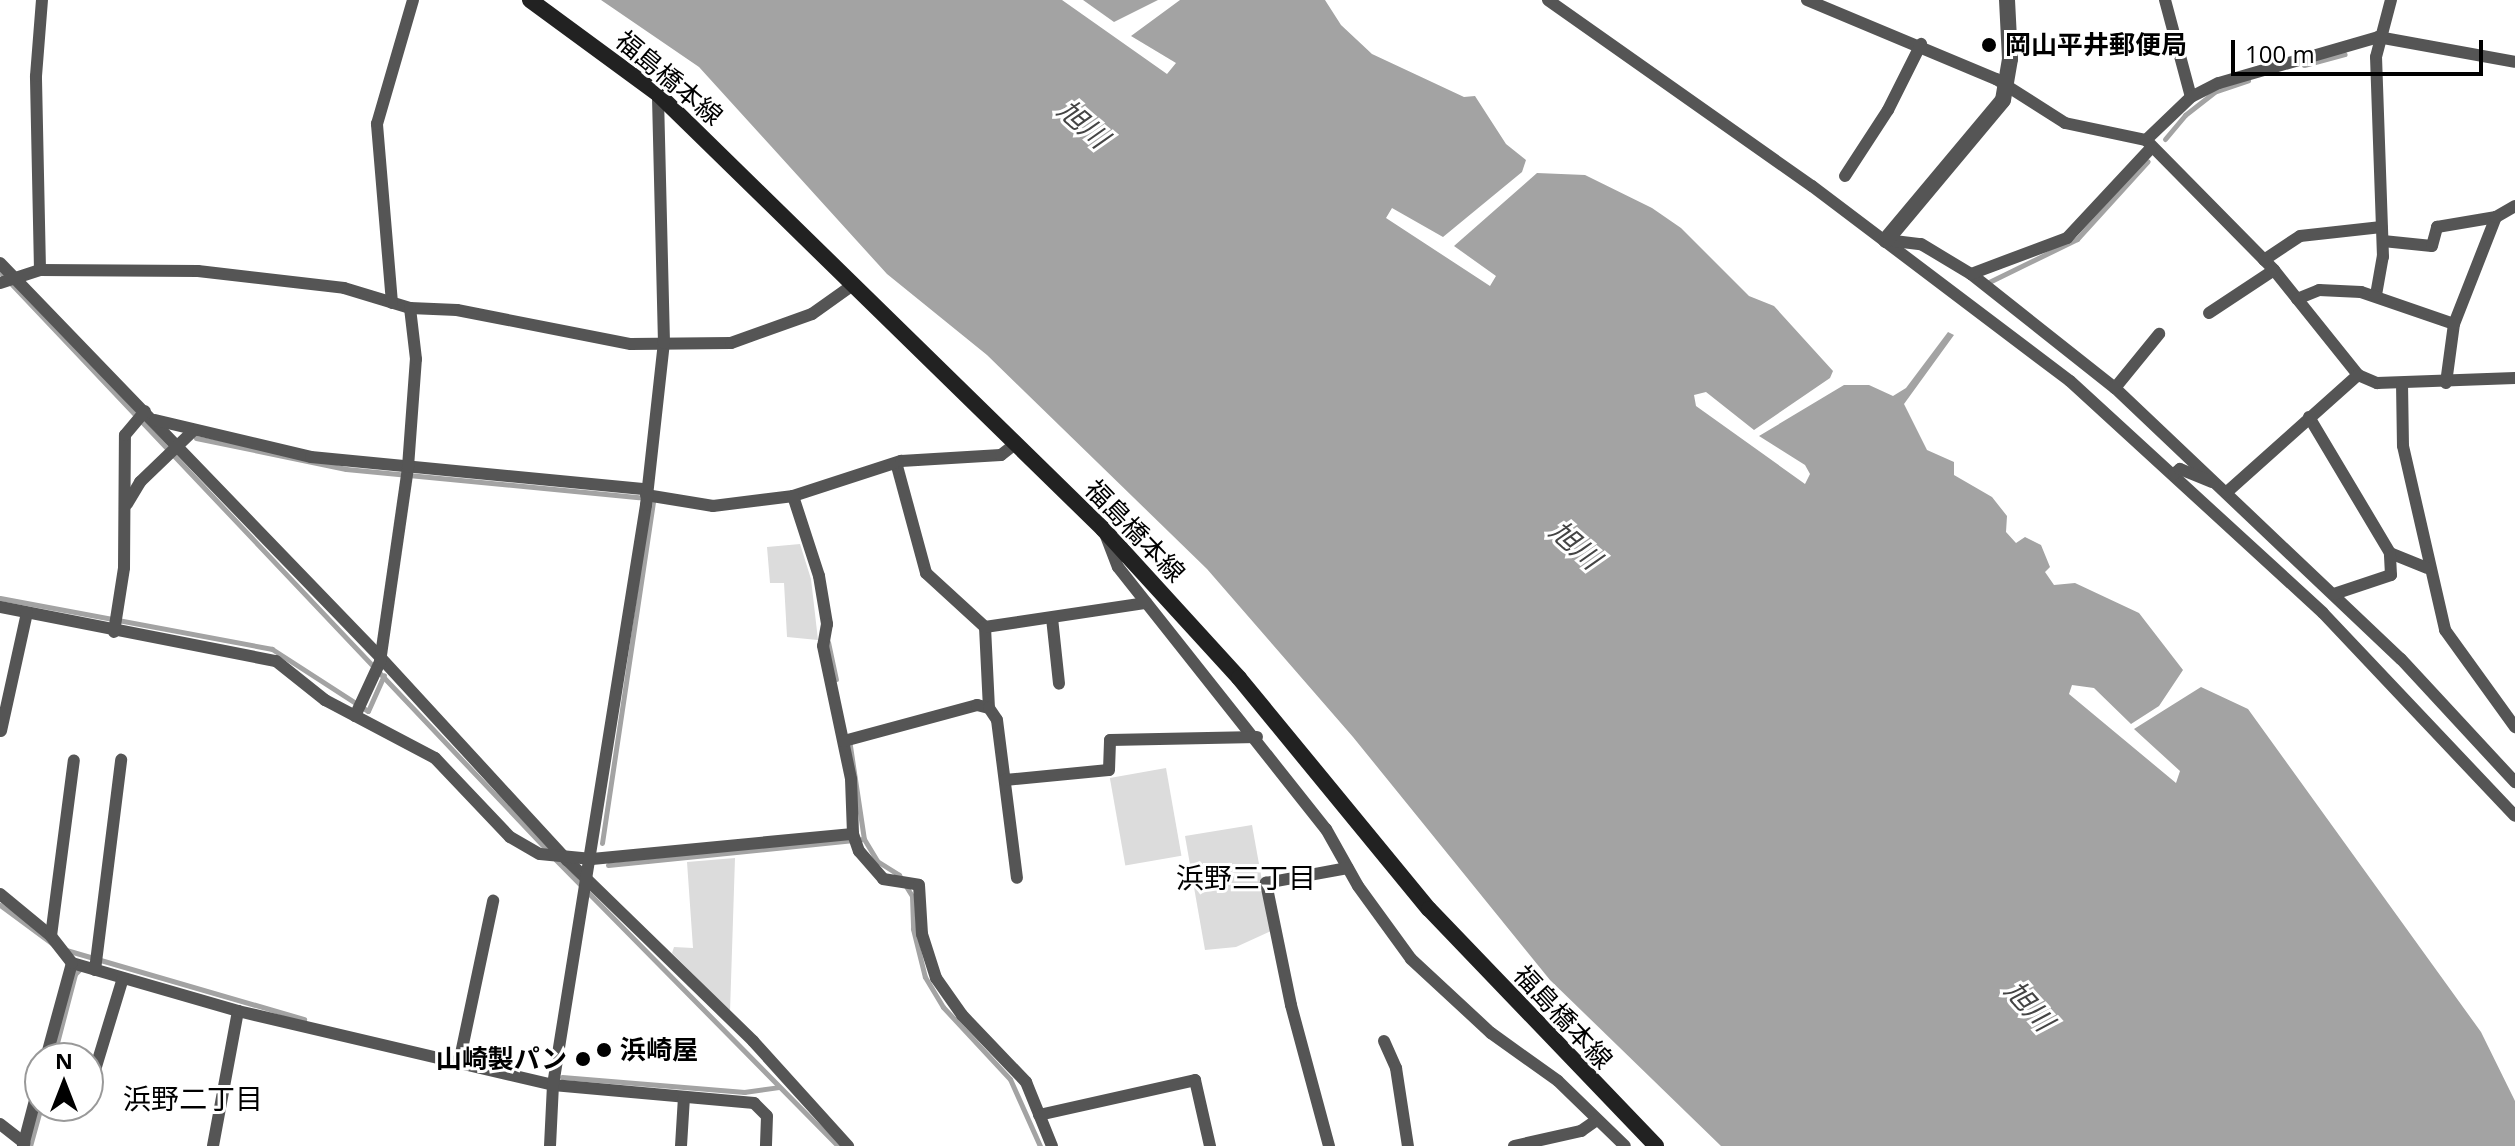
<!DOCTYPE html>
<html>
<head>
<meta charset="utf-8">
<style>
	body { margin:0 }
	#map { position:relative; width:2515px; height:1146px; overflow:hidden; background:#fff; font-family:"Open Sans","Noto Sans JP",sans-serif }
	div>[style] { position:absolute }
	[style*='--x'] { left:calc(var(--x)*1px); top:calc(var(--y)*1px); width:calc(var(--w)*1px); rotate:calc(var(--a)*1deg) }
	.green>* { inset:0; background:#dcdcdc; transform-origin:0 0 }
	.water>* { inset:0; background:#a3a3a3 }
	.stream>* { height:5px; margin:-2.5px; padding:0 2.5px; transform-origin:2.5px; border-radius:2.5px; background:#a3a3a3 }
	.minor>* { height:12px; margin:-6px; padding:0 6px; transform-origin:6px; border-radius:6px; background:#555 }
	.tertiary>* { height:16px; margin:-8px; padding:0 8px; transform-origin:8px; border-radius:8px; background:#555 }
	.secondary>* { height:16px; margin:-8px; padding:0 8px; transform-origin:8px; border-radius:8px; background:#222 }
	.dots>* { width:22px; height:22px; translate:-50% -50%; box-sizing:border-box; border:4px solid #fff; border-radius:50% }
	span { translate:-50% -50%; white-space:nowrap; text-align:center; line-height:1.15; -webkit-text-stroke:6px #fff; paint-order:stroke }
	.poi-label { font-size:26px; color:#000; font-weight:700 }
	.left { translate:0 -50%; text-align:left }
	.right { translate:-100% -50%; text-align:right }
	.street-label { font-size:26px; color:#000 }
	.water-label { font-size:28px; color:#444; font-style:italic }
	.neighbourhood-label { font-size:28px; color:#000 }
	.north { position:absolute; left:24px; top:1042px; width:80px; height:80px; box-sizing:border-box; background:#fff; border:2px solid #999; border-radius:50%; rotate:0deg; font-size:22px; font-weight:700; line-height:32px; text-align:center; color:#000 }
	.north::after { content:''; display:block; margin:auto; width:28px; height:36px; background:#000; clip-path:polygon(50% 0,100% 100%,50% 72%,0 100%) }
	.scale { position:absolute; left:2231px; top:40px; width:252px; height:36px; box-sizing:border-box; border:4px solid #000; border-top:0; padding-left:10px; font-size:24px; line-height:28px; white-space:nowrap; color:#000; -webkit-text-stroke:6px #fff; paint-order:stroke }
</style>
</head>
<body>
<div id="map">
	<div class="green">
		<div style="clip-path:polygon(800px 544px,811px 579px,818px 640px,787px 637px,784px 583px,770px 583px,767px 547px)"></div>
		<div style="left:1166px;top:768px;width:89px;height:57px;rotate:80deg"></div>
		<div style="clip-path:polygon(1252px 825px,1271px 931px,1236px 947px,1205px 950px,1185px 836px)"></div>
		<div style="clip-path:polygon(735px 858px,730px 1012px,672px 953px,674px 947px,693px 948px,687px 862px)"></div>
	</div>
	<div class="water">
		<div style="clip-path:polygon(601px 0,1062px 0,1167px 74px,1176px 63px,1131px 36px,1180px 0,1325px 0,1341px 25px,1372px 54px,1464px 97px,1475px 96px,1506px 144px,1526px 160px,1522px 172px,1443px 237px,1392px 208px,1386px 218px,1490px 286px,1496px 276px,1454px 246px,1537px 173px,1585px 175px,1652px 208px,1681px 228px,1749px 296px,1774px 306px,1833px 371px,1830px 378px,1754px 430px,1706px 392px,1694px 395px,1696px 406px,1805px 484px,1810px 474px,1805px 465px,1759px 436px,1844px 385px,1869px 385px,1893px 396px,1906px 388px,1948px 332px,1954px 335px,1904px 404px,1927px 450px,1954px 462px,1954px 475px,1992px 497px,2007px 516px,2006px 532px,2016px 543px,2025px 537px,2041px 545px,2050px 567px,2045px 572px,2054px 585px,2075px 583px,2139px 613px,2183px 670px,2159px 706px,2131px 724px,2094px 688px,2072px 685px,2069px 694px,2176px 783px,2180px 771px,2134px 729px,2201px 687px,2248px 709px,2481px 1032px,2515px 1101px,2515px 1146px,1721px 1146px,1550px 980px,1353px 737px,1207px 569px,987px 355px,887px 274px,699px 67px)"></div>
		<div style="clip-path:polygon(1083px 0,1158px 0,1114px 22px)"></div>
	</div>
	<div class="stream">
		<div style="--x:2304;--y:65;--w:42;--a:-15"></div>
		<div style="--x:2165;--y:139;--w:31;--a:-50"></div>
		<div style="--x:2185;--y:115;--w:37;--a:-38"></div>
		<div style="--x:2214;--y:92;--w:36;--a:-19"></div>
		<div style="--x:0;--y:272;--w:799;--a:46.57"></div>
		<div style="--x:1989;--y:282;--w:98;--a:-26"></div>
		<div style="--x:2077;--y:239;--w:105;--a:-47.7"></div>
		<div style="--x:196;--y:438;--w:153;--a:11.7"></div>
		<div style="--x:346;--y:469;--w:294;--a:5.5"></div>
		<div style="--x:0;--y:598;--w:277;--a:10.6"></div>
		<div style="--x:272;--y:649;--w:114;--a:32.9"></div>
		<div style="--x:828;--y:642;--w:38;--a:78"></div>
		<div style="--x:368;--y:711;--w:39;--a:-66"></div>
		<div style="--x:849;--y:739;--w:101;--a:81.5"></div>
		<div style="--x:602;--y:843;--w:347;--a:-81.5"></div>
		<div style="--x:556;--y:860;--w:402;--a:45.4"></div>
		<div style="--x:608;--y:865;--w:257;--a:-5.8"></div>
		<div style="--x:864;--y:839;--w:26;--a:59"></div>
		<div style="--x:877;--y:861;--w:26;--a:32"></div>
		<div style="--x:899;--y:875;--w:25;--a:58"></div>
		<div style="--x:912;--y:896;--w:33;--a:88"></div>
		<div style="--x:913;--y:929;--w:49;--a:76"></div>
		<div style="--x:925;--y:977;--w:35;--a:59"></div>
		<div style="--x:943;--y:1007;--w:98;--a:47.1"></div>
		<div style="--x:1010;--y:1079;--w:73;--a:65.9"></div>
		<div style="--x:0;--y:905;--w:71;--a:36.4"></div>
		<div style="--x:66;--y:950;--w:248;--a:16.2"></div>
		<div style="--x:53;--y:1058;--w:87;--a:-75.3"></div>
		<div style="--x:75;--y:974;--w:11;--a:-45"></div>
		<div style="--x:562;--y:1077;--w:183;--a:4.7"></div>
		<div style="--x:744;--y:1092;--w:35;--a:-8"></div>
		<div style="--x:30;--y:1146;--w:41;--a:-74.6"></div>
	</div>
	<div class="minor">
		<div style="--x:1548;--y:0;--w:323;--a:35.2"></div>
		<div style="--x:1812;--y:186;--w:323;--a:37.1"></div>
		<div style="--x:2070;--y:381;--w:343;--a:42.5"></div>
		<div style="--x:2323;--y:613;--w:279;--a:46.6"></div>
		<div style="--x:1807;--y:0;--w:205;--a:22.7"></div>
		<div style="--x:1996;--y:79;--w:82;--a:32.5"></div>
		<div style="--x:2065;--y:123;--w:83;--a:11.9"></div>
		<div style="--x:2146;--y:140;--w:182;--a:45.4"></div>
		<div style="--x:2274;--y:270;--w:134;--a:51.3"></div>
		<div style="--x:2358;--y:375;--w:21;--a:23"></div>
		<div style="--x:2377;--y:383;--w:138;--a:-2.1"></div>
		<div style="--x:2165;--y:0;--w:100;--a:75"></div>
		<div style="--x:2146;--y:140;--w:62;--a:-43.7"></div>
		<div style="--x:2191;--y:97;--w:31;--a:-27"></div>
		<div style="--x:2219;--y:83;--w:166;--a:-16.1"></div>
		<div style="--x:2378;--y:37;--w:139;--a:10.3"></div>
		<div style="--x:1845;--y:176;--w:79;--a:-56.9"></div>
		<div style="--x:1888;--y:110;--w:74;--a:-63.4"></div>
		<div style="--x:1886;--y:240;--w:35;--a:7"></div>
		<div style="--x:1921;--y:244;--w:58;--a:31"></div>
		<div style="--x:1971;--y:274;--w:184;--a:38.4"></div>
		<div style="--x:2115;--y:388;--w:394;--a:43.5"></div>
		<div style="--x:2401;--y:659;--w:168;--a:47.2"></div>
		<div style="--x:2383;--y:241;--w:49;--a:5.8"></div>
		<div style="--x:2432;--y:246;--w:20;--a:-75"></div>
		<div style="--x:2437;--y:227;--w:60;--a:-9.6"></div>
		<div style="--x:2264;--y:260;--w:43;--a:-33.7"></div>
		<div style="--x:2300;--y:236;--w:82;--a:-6.3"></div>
		<div style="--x:0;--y:263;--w:549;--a:46.03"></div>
		<div style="--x:381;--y:658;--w:275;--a:47.4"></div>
		<div style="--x:567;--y:860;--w:260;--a:44.2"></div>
		<div style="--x:753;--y:1041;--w:142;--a:47.9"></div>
		<div style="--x:40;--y:270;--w:194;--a:-91.2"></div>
		<div style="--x:36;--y:76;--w:76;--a:-85.5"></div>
		<div style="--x:1971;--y:274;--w:103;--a:-20.6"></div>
		<div style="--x:2067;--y:238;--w:123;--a:-47"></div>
		<div style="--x:0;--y:283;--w:42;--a:-18"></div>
		<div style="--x:40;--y:270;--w:158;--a:0.4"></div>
		<div style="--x:198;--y:271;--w:147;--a:6.6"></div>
		<div style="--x:344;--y:288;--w:69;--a:16.9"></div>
		<div style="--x:410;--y:308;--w:47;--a:2.4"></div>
		<div style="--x:457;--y:310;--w:177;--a:11.1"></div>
		<div style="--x:631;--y:344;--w:100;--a:-0.6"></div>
		<div style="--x:731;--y:343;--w:86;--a:-19.7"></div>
		<div style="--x:812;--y:314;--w:52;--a:-35.5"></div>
		<div style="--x:2376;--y:295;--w:39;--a:-80"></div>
		<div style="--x:2383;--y:257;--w:200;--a:-92"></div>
		<div style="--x:2376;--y:57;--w:59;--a:-75.3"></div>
		<div style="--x:2297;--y:299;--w:24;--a:-22"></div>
		<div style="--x:2319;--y:290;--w:42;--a:2.7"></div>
		<div style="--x:2361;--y:292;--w:98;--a:19"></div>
		<div style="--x:392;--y:303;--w:180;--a:-94.8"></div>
		<div style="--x:377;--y:124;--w:129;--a:-73.8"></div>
		<div style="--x:2209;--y:313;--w:78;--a:-33.5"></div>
		<div style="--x:2402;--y:383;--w:63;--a:89.1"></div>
		<div style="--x:2403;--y:446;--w:189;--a:77.1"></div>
		<div style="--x:2445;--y:630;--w:120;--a:54.2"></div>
		<div style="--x:2446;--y:383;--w:60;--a:-82.3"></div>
		<div style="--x:2454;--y:324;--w:115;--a:-68.6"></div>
		<div style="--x:2496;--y:217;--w:22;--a:-30"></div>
		<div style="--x:2115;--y:388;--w:70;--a:-50.8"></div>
		<div style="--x:2309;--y:417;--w:158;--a:59.2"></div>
		<div style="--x:2390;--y:553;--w:40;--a:22"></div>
		<div style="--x:155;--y:420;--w:160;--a:13.3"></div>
		<div style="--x:311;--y:457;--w:336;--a:5.5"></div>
		<div style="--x:897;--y:466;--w:111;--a:74.8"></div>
		<div style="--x:926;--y:573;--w:80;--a:42.5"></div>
		<div style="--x:985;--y:627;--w:81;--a:87.2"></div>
		<div style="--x:2174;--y:474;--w:8;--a:-40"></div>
		<div style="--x:2180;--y:469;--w:35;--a:22"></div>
		<div style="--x:2227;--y:492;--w:176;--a:-41.8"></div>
		<div style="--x:646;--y:495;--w:68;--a:9.3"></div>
		<div style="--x:713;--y:506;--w:81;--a:-7.1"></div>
		<div style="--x:793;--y:496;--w:114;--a:-18"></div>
		<div style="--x:901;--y:461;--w:100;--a:-3.4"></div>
		<div style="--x:1001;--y:455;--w:18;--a:-38"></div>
		<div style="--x:793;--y:496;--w:84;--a:72"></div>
		<div style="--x:819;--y:576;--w:49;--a:80.5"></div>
		<div style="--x:827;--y:624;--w:22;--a:100"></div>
		<div style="--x:823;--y:646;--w:136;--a:78.1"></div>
		<div style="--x:851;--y:779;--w:55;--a:87.9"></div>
		<div style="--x:853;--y:834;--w:18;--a:71"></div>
		<div style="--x:859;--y:851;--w:37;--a:49"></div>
		<div style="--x:883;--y:879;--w:36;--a:9"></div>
		<div style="--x:919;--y:885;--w:49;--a:86.5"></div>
		<div style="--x:922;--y:934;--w:46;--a:72.3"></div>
		<div style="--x:936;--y:978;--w:45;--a:54.9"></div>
		<div style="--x:962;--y:1015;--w:93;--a:46.3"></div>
		<div style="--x:1026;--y:1082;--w:69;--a:67.9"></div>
		<div style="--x:127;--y:504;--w:26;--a:-59"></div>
		<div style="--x:140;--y:482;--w:75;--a:-43.9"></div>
		<div style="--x:1106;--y:536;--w:33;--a:69"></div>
		<div style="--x:1118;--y:567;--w:335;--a:51.6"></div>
		<div style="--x:1326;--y:829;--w:65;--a:60.7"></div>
		<div style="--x:1358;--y:886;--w:90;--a:54"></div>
		<div style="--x:1411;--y:959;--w:109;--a:42.8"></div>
		<div style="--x:1491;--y:1033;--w:82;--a:35.6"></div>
		<div style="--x:1558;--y:1081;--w:93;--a:44.1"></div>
		<div style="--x:2334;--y:594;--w:60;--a:-18.4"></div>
		<div style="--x:2391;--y:575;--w:22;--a:-93"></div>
		<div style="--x:0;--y:607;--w:281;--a:11.1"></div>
		<div style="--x:276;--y:661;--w:63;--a:38.5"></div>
		<div style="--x:325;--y:700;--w:124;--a:27.8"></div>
		<div style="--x:435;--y:758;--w:109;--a:46.5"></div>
		<div style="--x:510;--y:837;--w:34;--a:30"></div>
		<div style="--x:540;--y:854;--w:52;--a:5.5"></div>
		<div style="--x:592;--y:859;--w:262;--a:-5.5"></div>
		<div style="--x:1052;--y:618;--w:66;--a:83.9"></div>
		<div style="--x:985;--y:627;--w:163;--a:-8.5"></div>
		<div style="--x:114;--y:632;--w:65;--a:-81.1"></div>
		<div style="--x:124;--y:568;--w:133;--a:-89.6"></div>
		<div style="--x:125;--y:435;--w:31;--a:-50"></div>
		<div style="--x:355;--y:716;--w:60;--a:-65.2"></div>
		<div style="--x:380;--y:662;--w:197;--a:-81.8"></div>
		<div style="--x:408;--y:467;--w:108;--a:-85.8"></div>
		<div style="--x:416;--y:359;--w:51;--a:-96.7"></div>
		<div style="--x:1;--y:731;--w:121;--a:-77.6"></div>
		<div style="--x:844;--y:741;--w:138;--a:-15.1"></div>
		<div style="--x:977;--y:705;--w:12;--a:14"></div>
		<div style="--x:989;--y:708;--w:14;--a:56"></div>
		<div style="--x:997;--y:720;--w:159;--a:82.8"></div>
		<div style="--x:1005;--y:780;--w:104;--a:-5.5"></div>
		<div style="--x:1109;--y:770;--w:30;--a:-88"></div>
		<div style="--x:1110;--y:740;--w:147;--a:-1.2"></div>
		<div style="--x:0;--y:894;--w:66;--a:39.5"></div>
		<div style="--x:72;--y:963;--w:173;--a:16.1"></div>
		<div style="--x:238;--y:1011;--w:137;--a:100.5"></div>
		<div style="--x:95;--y:970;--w:212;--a:-82.9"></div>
		<div style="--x:238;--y:1011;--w:324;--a:13.2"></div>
		<div style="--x:553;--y:1085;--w:202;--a:5.1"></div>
		<div style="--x:754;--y:1103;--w:18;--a:45"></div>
		<div style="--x:767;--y:1116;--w:30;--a:92"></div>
		<div style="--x:1384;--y:1041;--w:30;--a:66"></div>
		<div style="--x:1396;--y:1068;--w:79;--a:81.3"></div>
		<div style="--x:46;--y:1058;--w:98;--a:-74.7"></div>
		<div style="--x:72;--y:963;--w:34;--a:-128"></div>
		<div style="--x:51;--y:936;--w:177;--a:-82.6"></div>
		<div style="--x:459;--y:1063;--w:166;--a:-78.1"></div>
		<div style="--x:88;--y:1093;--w:120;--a:-73.1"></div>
		<div style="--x:63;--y:1106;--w:21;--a:0"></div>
		<div style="--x:1039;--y:1115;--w:160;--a:-12.6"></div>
		<div style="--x:1195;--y:1080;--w:68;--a:77.2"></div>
		<div style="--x:0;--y:1124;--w:31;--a:38"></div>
		<div style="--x:23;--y:1146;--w:67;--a:-75.3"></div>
		<div style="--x:550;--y:1146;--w:61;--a:-87.2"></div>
		<div style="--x:553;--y:1085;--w:587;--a:-80.89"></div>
		<div style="--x:646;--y:505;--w:163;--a:-83.7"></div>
		<div style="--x:664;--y:343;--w:249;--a:-91.4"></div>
		<div style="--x:681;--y:1146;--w:49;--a:-86.5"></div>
		<div style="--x:1329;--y:1146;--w:146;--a:-105.1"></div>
		<div style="--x:1291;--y:1005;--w:125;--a:-101.6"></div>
		<div style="--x:1266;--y:883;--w:83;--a:-10.4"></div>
		<div style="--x:1514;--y:1146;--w:69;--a:-12.6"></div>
		<div style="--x:1581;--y:1131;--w:19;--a:-35"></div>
	</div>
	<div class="tertiary">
		<div style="--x:1886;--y:240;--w:182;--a:-50.1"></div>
		<div style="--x:2003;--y:100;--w:42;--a:-80.3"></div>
		<div style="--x:2010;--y:59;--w:59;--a:-92.9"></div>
	</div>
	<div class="secondary">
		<div style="--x:530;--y:0;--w:159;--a:36.3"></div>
		<div style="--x:658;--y:94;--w:622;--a:44.35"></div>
		<div style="--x:1103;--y:529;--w:202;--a:47.6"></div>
		<div style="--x:1239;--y:678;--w:299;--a:50.6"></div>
		<div style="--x:1429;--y:909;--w:328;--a:46.2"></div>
	</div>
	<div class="dots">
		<div style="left:1989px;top:45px;background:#000"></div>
		<div style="left:604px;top:1050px;background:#000"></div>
		<div style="left:583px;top:1059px;background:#000"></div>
	</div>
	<div class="poi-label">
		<span class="left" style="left:2005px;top:45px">岡山平井郵便局</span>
		<span class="left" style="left:620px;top:1050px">浜崎屋</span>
		<span class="right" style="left:567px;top:1059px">山崎製パン</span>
	</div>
	<div class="street-label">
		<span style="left:669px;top:78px;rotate:40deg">福島橋本線</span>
		<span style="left:1135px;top:531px;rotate:46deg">福島橋本線</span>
		<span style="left:1563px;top:1017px;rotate:47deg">福島橋本線</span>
	</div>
	<div class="water-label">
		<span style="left:1084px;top:123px;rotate:41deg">旭川</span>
		<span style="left:1576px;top:544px;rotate:41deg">旭川</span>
		<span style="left:2030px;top:1005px;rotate:48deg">旭川</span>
	</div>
	<div class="neighbourhood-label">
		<span style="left:1246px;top:877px">浜野三丁目</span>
		<span style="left:193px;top:1098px">浜野二丁目</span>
	</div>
	<div class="north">N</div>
	<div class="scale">100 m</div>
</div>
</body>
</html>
